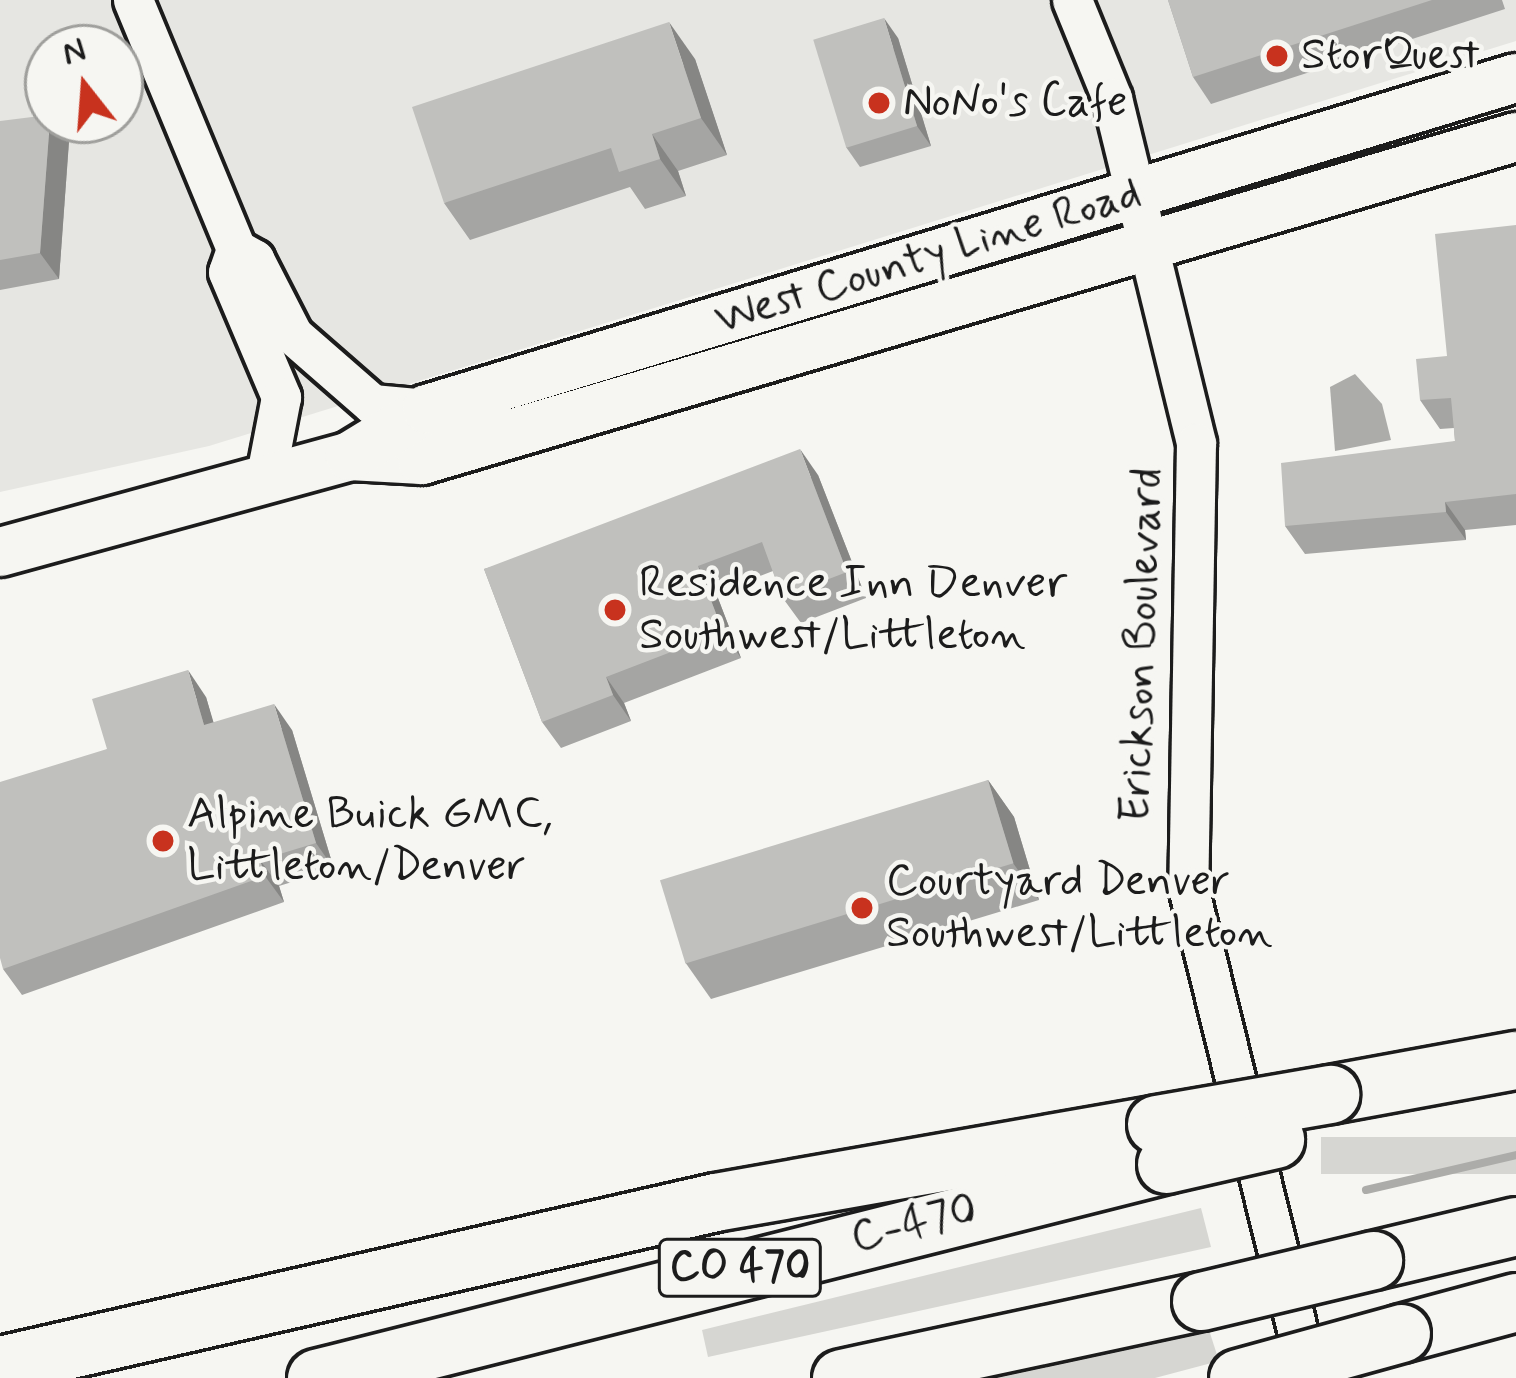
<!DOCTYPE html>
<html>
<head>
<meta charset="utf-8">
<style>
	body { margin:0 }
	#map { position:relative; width:1516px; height:1378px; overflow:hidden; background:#f6f6f2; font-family:Mynerve,sans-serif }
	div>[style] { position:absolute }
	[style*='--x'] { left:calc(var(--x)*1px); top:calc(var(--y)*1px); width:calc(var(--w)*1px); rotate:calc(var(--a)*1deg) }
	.built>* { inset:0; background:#e6e6e2 }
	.green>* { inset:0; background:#d6d6d2; transform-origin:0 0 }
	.water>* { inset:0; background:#acaca9 }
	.stream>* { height:8px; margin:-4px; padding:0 4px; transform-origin:4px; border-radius:4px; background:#acaca9 }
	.roads { filter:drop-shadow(3px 0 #1c1c1c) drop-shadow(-3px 0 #1c1c1c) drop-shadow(0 3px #1c1c1c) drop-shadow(0 -3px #1c1c1c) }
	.minor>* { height:39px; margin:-19.5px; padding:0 19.5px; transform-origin:19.5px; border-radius:19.5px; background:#f6f6f2 }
	.major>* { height:48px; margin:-24px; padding:0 24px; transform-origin:24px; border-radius:24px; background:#f6f6f2 }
	.highway>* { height:57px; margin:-28.5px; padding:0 28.5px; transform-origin:28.5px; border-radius:28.5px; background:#f6f6f2 }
	.bridges { filter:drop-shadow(3px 0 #1c1c1c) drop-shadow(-3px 0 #1c1c1c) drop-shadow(0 3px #1c1c1c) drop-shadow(0 -3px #1c1c1c) }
	.highway-bridge>* { height:57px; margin:-28.5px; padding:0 28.5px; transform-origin:28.5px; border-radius:28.5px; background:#f6f6f2 }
	.wall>* { inset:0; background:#a5a5a3 }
	.shaded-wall>* { inset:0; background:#868684 }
	.building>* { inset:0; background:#c0c0bd; transform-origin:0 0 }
	.dots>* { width:33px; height:33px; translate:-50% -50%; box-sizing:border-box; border:6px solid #f6f6f2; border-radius:50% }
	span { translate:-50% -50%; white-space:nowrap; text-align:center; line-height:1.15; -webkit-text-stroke:9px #f6f6f2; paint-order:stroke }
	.shield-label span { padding:3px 9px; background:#f6f6f2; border:3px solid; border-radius:9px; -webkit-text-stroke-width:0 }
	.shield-label { font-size:42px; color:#1c1c1c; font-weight:700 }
	.poi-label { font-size:45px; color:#1c1c1c }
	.left { translate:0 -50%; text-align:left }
	.street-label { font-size:45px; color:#1c1c1c }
	.north { position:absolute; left:24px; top:24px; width:120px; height:120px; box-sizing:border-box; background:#f6f6f2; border:3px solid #9f9f9c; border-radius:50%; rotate:343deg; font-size:33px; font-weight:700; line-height:48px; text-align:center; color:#1c1c1c }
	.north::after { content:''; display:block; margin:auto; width:42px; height:54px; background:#c8321e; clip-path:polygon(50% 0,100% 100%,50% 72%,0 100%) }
</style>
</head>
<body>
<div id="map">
	<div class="built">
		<div style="clip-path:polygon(evenodd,0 0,1516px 0,1516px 41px,209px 446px,0 492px,0 0,48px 48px,120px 48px,120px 120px,48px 120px,48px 48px)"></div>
	</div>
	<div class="green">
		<div style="left:1516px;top:1137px;width:37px;height:195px;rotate:90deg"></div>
		<div style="clip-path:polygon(1201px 1208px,1211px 1247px,708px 1357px,702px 1330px)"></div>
		<div style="clip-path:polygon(1209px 1330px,1219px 1361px,1155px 1378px,993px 1378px)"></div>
	</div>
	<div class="water">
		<div style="clip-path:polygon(1355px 374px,1382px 404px,1391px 440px,1335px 451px,1330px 387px)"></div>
	</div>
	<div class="stream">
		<div style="--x:1366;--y:1190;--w:154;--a:-13.1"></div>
	</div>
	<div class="roads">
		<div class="minor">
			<div style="--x:133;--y:0;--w:269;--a:67.5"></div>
			<div style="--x:236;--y:249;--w:21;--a:29"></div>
			<div style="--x:254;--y:259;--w:85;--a:62.8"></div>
			<div style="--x:293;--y:335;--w:105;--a:41.1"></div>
			<div style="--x:372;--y:404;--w:55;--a:5.2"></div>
			<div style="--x:1072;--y:0;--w:106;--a:67.8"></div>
			<div style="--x:1112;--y:98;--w:355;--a:76.3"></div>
			<div style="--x:1196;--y:443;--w:444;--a:91"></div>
			<div style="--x:1188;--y:887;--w:506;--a:76.16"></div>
			<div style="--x:236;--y:249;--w:24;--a:109"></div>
			<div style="--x:228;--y:272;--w:136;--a:67"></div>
			<div style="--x:281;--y:397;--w:85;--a:100.9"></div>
		</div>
		<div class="major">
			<div style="--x:350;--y:456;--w:72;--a:3.2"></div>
			<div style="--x:422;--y:460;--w:1141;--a:-16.45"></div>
			<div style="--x:0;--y:552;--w:363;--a:-15.3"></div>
			<div style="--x:350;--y:456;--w:90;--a:-31.4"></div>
			<div style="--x:427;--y:409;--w:1138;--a:-16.91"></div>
		</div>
		<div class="highway">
			<div style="--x:1330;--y:1094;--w:189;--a:-10.4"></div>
			<div style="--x:1373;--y:1260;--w:147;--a:-13.4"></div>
			<div style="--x:1401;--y:1333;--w:119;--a:-15.1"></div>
			<div style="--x:0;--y:1365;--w:733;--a:-12.84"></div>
			<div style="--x:715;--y:1202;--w:448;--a:-10"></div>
			<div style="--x:316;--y:1378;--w:877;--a:-14.13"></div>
			<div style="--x:841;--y:1378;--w:368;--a:-12.1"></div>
		</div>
	</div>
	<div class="bridges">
		<div class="highway-bridge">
			<div style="--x:1156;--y:1124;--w:177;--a:-9.8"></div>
			<div style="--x:1166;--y:1164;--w:112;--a:-12.9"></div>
			<div style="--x:1201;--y:1301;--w:177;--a:-13.4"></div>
			<div style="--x:1238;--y:1378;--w:169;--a:-15.4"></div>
		</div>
	</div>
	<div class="wall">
		<div style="clip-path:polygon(1168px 0,1502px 0,1505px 9px,1211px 104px,1193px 77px)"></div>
		<div style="clip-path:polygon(898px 38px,931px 146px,860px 167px,846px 147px)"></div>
		<div style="clip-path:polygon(695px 59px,727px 155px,678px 171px,686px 196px,645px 209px,630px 187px,470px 240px,444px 203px)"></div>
		<div style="clip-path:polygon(0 121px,69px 141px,59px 279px,0 290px)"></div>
		<div style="clip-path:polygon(1516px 225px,1516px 525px,1465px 530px,1466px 540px,1305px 554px,1285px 526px,1455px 441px,1454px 428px,1440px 429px,1420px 400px,1447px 356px)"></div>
		<div style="clip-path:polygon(818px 475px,866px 598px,801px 623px,782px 597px,773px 571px,716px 593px,741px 658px,624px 703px,631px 721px,561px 748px,542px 722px,484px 569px)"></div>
		<div style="clip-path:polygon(206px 697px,213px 722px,292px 730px,334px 869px,279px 886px,284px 902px,22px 995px,3px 969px,107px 749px)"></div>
		<div style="clip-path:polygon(988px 780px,1014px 817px,1039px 900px,711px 999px,685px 962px)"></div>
	</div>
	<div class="shaded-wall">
		<div style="clip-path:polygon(884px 18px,898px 38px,931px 146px,917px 126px)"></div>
		<div style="clip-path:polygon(669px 22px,695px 59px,727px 155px,701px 118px)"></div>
		<div style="clip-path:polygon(50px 120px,54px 120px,69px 141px,59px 279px,40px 253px)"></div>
		<div style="clip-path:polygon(652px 134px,678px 171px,686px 196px,660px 159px)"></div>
		<div style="clip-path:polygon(800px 449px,818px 475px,866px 598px,847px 572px)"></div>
		<div style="clip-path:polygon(1445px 502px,1465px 530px,1466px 540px,1446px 512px)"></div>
		<div style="clip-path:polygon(698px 566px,716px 593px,741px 658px,723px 632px)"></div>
		<div style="clip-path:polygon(188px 670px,206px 697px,222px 751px,204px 725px)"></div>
		<div style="clip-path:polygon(606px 677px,624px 703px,631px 721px,613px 695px)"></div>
		<div style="clip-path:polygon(274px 704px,292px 730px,334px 869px,316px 843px)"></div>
		<div style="clip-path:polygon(988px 780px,1014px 817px,1039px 900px,1013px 863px)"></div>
		<div style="clip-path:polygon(260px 860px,279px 886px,284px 902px,265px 876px)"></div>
	</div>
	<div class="building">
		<div style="clip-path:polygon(1168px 0,1432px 0,1193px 77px)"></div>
		<div style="left:884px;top:18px;width:113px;height:74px;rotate:73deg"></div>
		<div style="clip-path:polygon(669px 22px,701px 118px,652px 134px,660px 159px,619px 172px,611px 148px,444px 203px,412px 107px)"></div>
		<div style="clip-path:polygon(48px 115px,48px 120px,50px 120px,40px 253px,0 260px,0 121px)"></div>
		<div style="clip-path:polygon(1516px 225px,1516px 494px,1445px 502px,1446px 512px,1285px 526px,1281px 463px,1455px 441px,1451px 398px,1420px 400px,1416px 359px,1447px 356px,1435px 234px)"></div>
		<div style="clip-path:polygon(800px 449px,847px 572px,782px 597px,762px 542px,698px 566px,723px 632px,606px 677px,613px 695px,542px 722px,484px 569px)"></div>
		<div style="clip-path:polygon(188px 670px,204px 725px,274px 704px,316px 843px,260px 860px,265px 876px,3px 969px,0 958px,0 782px,107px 749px,92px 699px)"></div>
		<div style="left:988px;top:780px;width:87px;height:343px;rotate:73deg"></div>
	</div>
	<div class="dots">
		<div style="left:1277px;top:56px;background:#c8321e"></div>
		<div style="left:879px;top:103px;background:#c8321e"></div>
		<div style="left:615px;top:610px;background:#c8321e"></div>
		<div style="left:163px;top:841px;background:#c8321e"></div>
		<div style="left:862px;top:908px;background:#c8321e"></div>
	</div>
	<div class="shield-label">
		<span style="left:740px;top:1268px">CO 470</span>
	</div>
	<div class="poi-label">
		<span class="left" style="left:1301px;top:56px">StorQuest</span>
		<span class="left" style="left:903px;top:103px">NoNo's Cafe</span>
		<span class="left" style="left:639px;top:610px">Residence Inn Denver<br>Southwest/Littleton</span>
		<span class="left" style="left:187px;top:841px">Alpine Buick GMC,<br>Littleton/Denver</span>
		<span class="left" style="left:886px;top:908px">Courtyard Denver<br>Southwest/Littleton</span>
	</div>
	<div class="street-label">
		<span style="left:928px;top:257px;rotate:-17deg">West County Line Road</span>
		<span style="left:1142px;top:645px;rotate:-88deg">Erickson Boulevard</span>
		<span style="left:914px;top:1224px;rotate:-14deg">C-470</span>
	</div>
	<div class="north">N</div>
</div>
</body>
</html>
